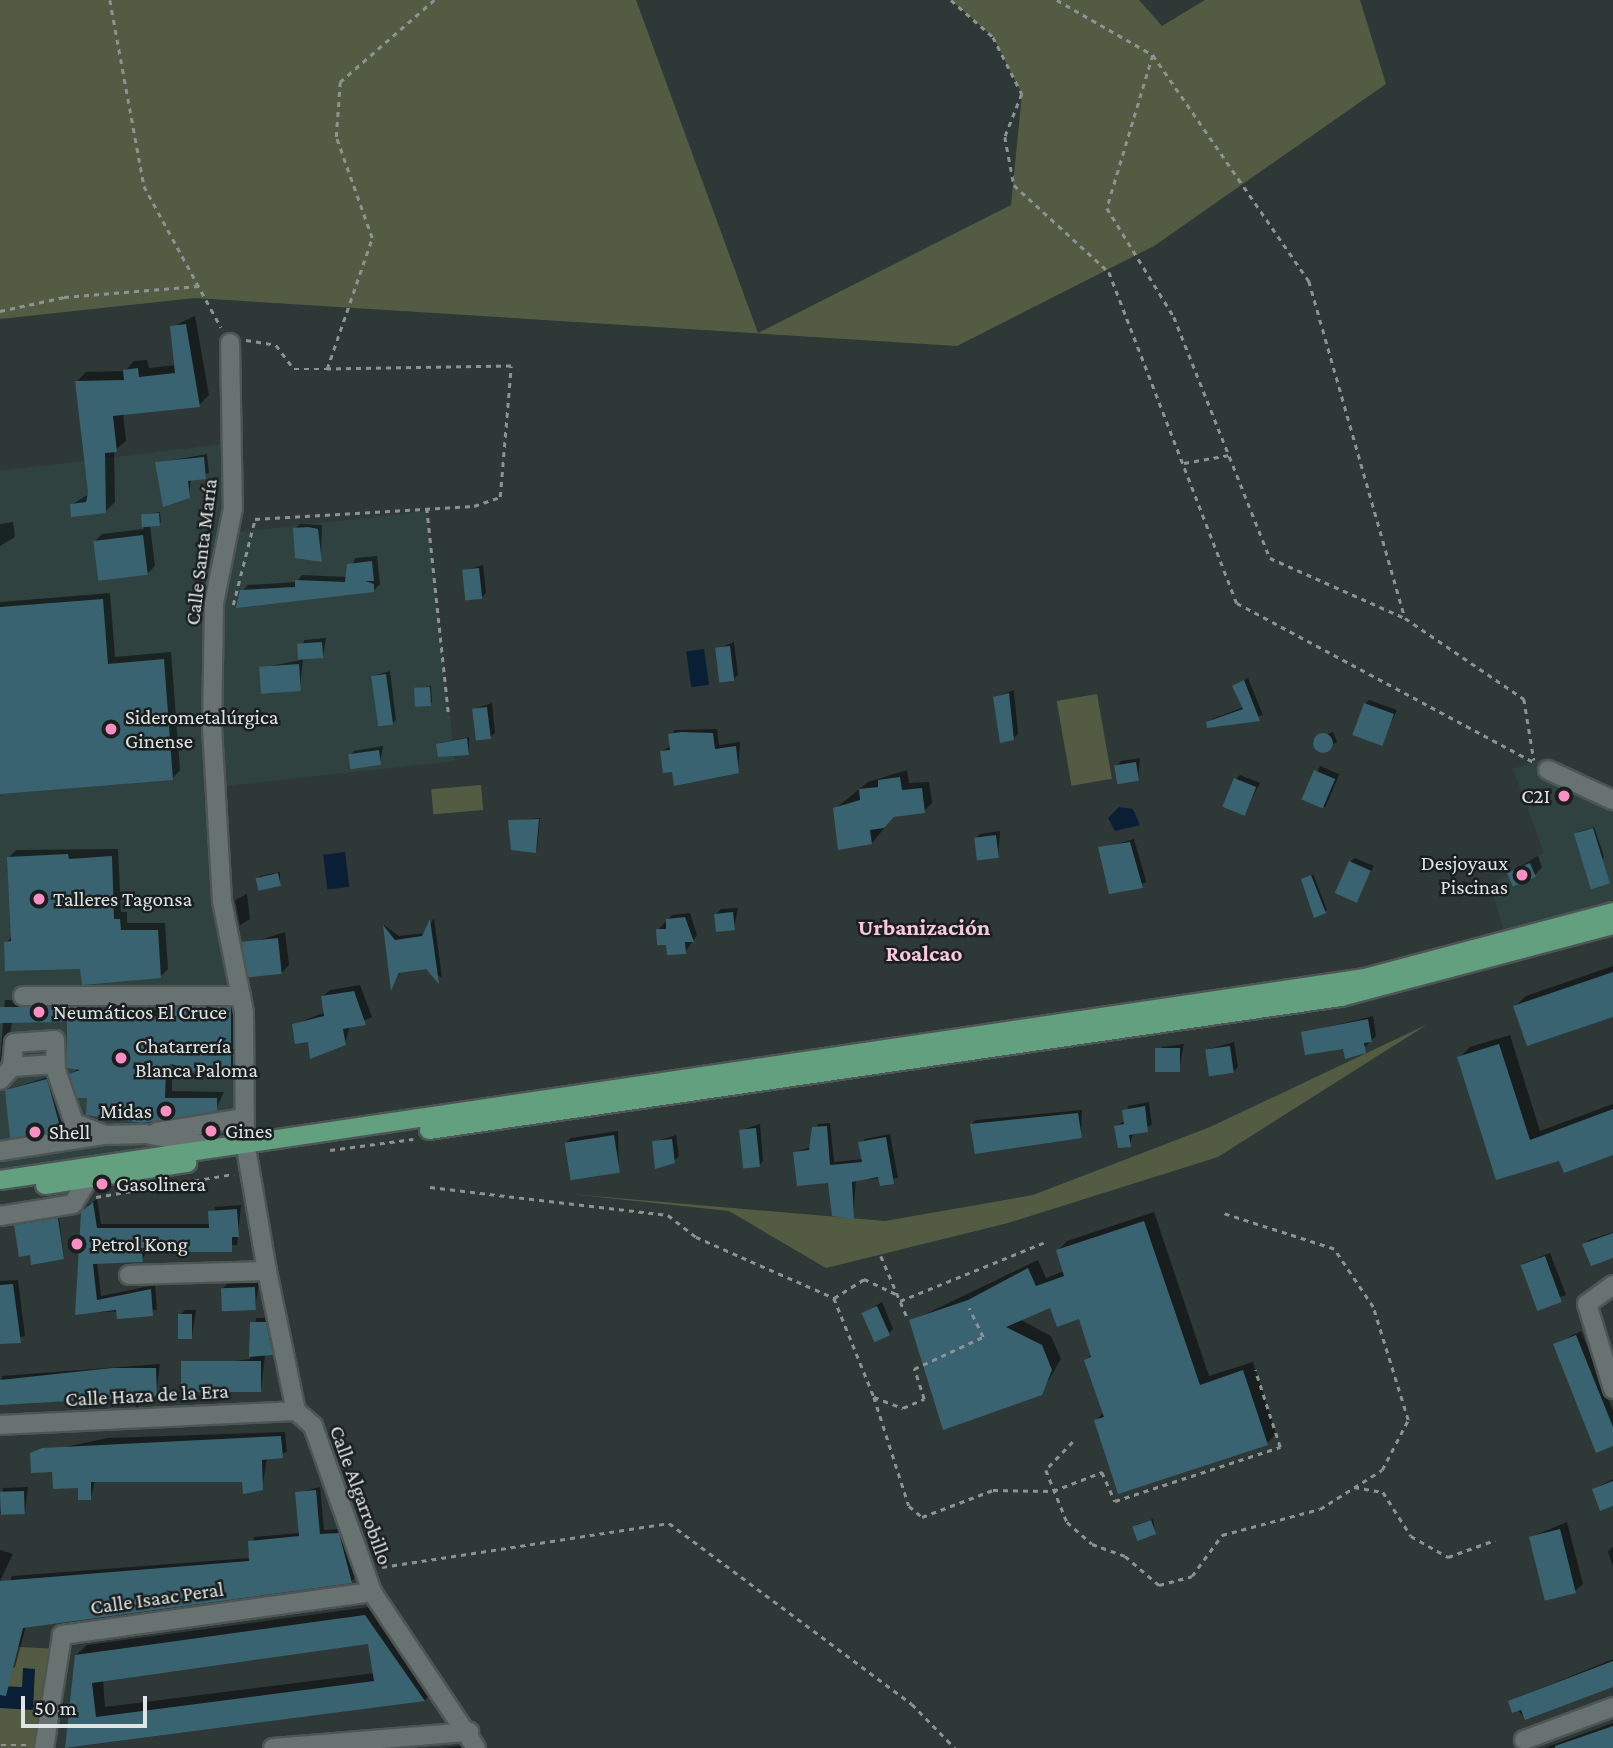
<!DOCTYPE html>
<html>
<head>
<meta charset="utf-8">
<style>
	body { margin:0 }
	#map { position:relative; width:1613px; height:1748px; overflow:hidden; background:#2e3837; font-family:"Crimson Pro",serif }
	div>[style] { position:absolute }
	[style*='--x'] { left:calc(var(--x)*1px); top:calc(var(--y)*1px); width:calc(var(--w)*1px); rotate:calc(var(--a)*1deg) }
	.built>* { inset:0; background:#304240 }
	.green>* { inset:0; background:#535c43; transform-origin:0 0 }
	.water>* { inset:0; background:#0a1e35; transform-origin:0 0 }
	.shadow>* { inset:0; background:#0007; transform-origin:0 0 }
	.building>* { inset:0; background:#396371; transform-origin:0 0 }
	.round { border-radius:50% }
	.path>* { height:2.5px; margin-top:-1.25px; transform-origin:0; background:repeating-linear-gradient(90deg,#8c9392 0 5px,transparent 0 10px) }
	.roads { filter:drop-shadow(2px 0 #4e5655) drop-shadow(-2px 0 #4e5655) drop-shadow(0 2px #4e5655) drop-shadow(0 -2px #4e5655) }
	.minor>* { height:18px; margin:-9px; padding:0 9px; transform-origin:9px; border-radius:9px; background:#677271 }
	.major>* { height:18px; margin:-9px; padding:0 9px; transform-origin:9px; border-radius:9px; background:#62a07f }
	.dots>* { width:19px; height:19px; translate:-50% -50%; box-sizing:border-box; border:4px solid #1a1e1e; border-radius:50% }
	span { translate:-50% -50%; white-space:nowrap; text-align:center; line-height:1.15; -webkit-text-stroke:5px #1a1e1e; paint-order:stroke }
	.street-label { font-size:21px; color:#dfe5e4 }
	.poi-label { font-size:21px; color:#dfe5e4 }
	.left { translate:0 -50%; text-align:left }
	.right { translate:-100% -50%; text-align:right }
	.neighbourhood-label { font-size:23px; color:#f8c9de; font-weight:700 }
	.scale { position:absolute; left:21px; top:1696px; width:126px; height:32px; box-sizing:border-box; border:4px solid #dfe5e4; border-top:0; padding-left:9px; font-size:21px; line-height:24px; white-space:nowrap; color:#dfe5e4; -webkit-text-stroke:5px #1a1e1e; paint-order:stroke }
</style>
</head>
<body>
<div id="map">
	<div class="built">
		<div style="clip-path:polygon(232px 443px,229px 533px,427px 511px,455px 761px,218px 787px,241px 1151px,0 1183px,0 471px)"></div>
		<div style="clip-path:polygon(1545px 758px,1596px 797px,1613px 799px,1613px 900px,1505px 934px,1490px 885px,1544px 853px,1513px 769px)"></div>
	</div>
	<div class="green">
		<div style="clip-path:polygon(0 0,636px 0,758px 333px,1011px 205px,1022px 94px,993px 37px,951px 0,1139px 0,1162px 26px,1205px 0,1360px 0,1386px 84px,1154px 246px,957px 346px,195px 298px,0 319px)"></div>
		<div style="left:1097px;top:694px;width:86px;height:41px;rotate:80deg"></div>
		<div style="left:481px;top:785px;width:25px;height:50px;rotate:85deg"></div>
		<div style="clip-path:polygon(1428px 1024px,1218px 1157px,1008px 1223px,826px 1268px,729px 1211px,570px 1194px,885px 1221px,1033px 1195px,1210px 1127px)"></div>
		<div style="clip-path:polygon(0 1646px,59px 1649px,44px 1748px,0 1748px)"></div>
	</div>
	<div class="water">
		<div style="left:704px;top:649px;width:36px;height:18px;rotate:82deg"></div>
		<div style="clip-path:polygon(1119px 807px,1133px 809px,1140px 825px,1115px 831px,1108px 818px)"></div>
		<div style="left:345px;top:852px;width:35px;height:22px;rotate:83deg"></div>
		<div style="clip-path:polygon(23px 1668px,35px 1669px,33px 1710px,0 1708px,0 1686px,22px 1687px)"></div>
	</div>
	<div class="shadow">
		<div style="clip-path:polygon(195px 316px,209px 395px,199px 405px,123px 413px,126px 441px,114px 451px,115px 502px,105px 512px,71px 505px,89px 494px,77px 381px,86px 372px,125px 371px,134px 361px,147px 360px,149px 368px,176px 365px,172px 327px)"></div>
		<div style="clip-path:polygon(207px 454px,209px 473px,191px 479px,189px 496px,157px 463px)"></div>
		<div style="clip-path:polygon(160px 512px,161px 523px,150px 525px,155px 566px,147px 574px,94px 542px,102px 534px,144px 529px,143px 515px)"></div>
		<div style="clip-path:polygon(13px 522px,15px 537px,0 546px,0 524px)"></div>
		<div style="clip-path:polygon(300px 524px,322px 525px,321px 560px,295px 529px)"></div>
		<div style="clip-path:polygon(377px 556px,380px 584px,374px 590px,242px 591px,248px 585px,296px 582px,302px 575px,348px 577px,355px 558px)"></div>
		<div style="clip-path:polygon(483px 565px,486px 593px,482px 597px,464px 571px)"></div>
		<div style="clip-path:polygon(110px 593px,115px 657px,171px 652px,180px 770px,173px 778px,0 777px,0 602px)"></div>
		<div style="clip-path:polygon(326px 638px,323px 656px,303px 658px,300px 689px,260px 668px,301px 660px,304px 640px)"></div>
		<div style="clip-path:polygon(734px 642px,738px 675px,733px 679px,717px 649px)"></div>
		<div style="clip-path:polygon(390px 671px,396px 720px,392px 724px,373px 676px)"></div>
		<div style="clip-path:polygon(1248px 678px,1263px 715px,1208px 726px,1212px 719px,1244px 707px,1234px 686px)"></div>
		<div style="clip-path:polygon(431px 686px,432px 702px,430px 704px,416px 689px)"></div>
		<div style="clip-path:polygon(1014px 690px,1018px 734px,1013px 739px,995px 697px)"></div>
		<div style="clip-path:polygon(1369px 700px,1397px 710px,1382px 744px,1365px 704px)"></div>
		<div style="clip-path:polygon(492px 703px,495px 733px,490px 737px,474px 709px)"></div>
		<div style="clip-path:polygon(717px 729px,719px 745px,740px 742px,738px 771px,662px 751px,671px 746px,674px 730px)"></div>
		<div style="left:1333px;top:732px;width:11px;height:22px;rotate:68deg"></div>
		<div style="clip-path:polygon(469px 737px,469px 753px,438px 745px,440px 743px)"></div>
		<div style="clip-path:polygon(383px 746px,380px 764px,350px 755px,354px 751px)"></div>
		<div style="clip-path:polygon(1140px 758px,1138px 779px,1116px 766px,1121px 761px)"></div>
		<div style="left:1320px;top:766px;width:21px;height:36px;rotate:23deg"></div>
		<div style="clip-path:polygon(907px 770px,909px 783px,929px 782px,932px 803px,924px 811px,895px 815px,872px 843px,835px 809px,868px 782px)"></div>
		<div style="clip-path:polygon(1240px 775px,1260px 783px,1244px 814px,1236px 779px)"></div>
		<div style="clip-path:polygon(540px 818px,537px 850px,535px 852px,510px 821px)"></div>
		<div style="clip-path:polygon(1594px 827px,1604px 856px,1594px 887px,1578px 832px)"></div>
		<div style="clip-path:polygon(1000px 831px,998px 856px,976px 838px,980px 834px)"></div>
		<div style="left:1134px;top:839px;width:45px;height:35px;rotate:74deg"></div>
		<div style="clip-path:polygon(118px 849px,121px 912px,127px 912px,127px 923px,165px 923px,168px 969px,161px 976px,6px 943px,12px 937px,8px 858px,16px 850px)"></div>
		<div style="clip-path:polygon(1538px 856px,1542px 867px,1535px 875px,1509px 873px)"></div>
		<div style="clip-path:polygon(1355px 858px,1374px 866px,1356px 901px,1350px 862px)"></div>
		<div style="clip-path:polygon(280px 872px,280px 885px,258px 878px,260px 876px)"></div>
		<div style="clip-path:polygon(1313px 874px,1327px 910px,1325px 912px,1303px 879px)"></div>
		<div style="clip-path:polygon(247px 894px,250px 919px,240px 925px,235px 900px)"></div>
		<div style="clip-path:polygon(738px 908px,734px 928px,716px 914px,721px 909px)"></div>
		<div style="clip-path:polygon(690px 913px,697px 935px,685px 952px,658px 930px,672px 915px)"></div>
		<div style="clip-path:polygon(434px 918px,442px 978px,427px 967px,401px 971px,392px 987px,384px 925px,399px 936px,425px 933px)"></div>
		<div style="clip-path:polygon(285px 932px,289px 965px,281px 973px,244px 945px)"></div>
		<div style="clip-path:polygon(1613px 966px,1613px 1015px,1515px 1006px,1526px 996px)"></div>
		<div style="clip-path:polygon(360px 985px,372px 1017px,350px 1026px,345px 1043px,309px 1040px,294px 1024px,326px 1012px,323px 996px,330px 990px)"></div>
		<div style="clip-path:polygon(5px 1000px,84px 1001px,84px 1010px,168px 1010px,176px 1001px,238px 1001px,238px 1063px,231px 1071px,172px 1069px,172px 1091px,224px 1092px,216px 1109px,88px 1096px,71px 1075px,78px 1068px,69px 1020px,12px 1021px,8px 1053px,0 1061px)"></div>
		<div style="clip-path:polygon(1373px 1016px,1376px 1036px,1357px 1055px,1303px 1033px)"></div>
		<div style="clip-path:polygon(1510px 1035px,1540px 1131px,1613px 1104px,1613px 1154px,1560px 1159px,1497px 1178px,1459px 1058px,1470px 1047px)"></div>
		<div style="clip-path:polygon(1234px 1042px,1238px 1067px,1233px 1072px,1206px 1050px)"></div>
		<div style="clip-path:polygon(1184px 1044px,1179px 1071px,1157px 1052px,1162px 1047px)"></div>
		<div style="clip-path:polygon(51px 1076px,64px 1124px,60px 1129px,9px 1089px)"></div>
		<div style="clip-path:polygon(1149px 1102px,1152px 1125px,1133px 1132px,1130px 1145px,1116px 1126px,1125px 1121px,1128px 1106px)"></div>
		<div style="clip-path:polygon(1082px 1110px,1081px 1136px,971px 1125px,976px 1120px)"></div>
		<div style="clip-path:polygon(830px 1123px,834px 1162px,863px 1159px,864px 1139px,890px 1134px,898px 1178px,856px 1179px,853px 1217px,830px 1181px,795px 1152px,811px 1147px,818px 1124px)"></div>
		<div style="clip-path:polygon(760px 1124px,763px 1161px,759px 1165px,741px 1130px)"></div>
		<div style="clip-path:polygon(618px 1131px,619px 1171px,566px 1143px,571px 1138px)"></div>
		<div style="clip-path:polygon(676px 1135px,679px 1156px,674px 1161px,654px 1142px)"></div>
		<div style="clip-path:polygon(97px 1199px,101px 1224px,211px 1224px,215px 1207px,241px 1205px,237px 1245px,147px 1251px,142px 1260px,97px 1262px,101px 1296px,155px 1285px,157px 1310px,77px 1313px,88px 1205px)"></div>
		<div style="clip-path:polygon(1154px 1212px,1209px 1376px,1253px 1362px,1276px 1434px,1267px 1443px,1096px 1420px,1104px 1412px,1086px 1360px,1092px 1354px,1080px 1317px,1051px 1305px,1019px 1319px,1051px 1336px,1061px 1359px,1041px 1393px,911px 1321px,1038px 1260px,1046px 1278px,1064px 1271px,1058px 1251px,1067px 1241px)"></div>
		<div style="clip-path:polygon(59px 1217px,64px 1258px,16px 1226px,18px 1224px)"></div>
		<div style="clip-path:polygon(1613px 1232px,1613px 1257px,1584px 1245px,1589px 1240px)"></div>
		<div style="left:1550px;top:1253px;width:45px;height:30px;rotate:69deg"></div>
		<div style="clip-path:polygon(18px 1280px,25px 1336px,0 1343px,0 1281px)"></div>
		<div style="clip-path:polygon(259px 1283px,255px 1308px,222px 1289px,227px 1284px)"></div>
		<div style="clip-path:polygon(882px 1302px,893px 1329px,889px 1333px,864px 1313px)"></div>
		<div style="clip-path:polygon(185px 1310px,196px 1310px,192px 1337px,180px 1315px)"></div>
		<div style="clip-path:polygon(256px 1318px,270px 1318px,277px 1349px,265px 1354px,261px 1391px,183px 1368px,250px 1359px)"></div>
		<div style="clip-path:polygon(1581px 1331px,1613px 1411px,1613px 1444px,1555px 1344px)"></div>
		<div style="clip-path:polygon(160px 1364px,156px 1394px,0 1403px,2px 1376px)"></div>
		<div style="clip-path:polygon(285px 1432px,287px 1452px,267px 1458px,262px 1489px,244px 1480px,95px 1480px,91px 1498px,32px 1454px,108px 1438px)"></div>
		<div style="clip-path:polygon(1613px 1479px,1613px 1505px,1594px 1489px)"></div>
		<div style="clip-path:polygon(28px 1487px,25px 1512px,0 1514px,3px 1488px)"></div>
		<div style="clip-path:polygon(320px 1487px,324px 1530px,343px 1529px,356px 1577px,351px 1581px,26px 1626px,15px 1667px,0 1674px,0 1617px,12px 1576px,250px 1558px,254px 1537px,300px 1533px,297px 1493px)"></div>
		<div style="clip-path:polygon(1153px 1519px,1155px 1532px,1136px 1525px)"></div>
		<div style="clip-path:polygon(1567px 1522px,1583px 1584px,1575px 1591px,1531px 1537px)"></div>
		<div style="clip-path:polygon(1612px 1547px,1613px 1547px,1613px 1566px,1608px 1552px)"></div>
		<div style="clip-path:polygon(0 1550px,13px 1554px,0 1581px)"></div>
		<div style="clip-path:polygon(evenodd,376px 1606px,435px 1690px,425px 1700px,67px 1748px,76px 1655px,87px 1645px,376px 1606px,369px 1642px,375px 1673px,105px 1707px,103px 1680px,369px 1642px)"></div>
		<div style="clip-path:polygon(1613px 1659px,1613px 1686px,1525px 1718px,1510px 1701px)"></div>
		<div style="clip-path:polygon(1613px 1723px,1613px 1748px,1544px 1748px)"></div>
		<div style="clip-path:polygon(468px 1745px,469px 1748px,442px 1748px)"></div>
	</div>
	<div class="building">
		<div style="clip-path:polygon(186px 324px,200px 407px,113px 416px,117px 452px,105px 453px,106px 513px,71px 517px,70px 504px,86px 502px,88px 492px,75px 381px,124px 380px,123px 370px,138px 368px,139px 377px,175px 373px,170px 326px)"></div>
		<div style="clip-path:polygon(204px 457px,206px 479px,188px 481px,190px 498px,163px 507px,155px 462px)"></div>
		<div style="left:159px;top:513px;width:13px;height:18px;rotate:86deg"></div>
		<div style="clip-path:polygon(308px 527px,318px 529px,322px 562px,295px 558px,293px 528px)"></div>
		<div style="left:143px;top:535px;width:40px;height:50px;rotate:83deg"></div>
		<div style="clip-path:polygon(372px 561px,374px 581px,365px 581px,374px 584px,374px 592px,236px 608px,240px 590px,295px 587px,295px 580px,345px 582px,347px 564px)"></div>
		<div style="left:479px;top:568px;width:31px;height:17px;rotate:84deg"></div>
		<div style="clip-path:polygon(103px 599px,108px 664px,164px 659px,173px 780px,0 794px,0 607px)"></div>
		<div style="left:322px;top:642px;width:16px;height:25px;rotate:86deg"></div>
		<div style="left:730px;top:646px;width:35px;height:15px;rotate:83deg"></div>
		<div style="left:299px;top:664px;width:27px;height:40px;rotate:86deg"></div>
		<div style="left:386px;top:674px;width:51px;height:15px;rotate:82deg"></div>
		<div style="clip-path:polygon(1244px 680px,1260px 721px,1207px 728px,1206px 722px,1243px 709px,1232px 686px)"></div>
		<div style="left:430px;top:687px;width:19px;height:16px;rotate:87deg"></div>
		<div style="clip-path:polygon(1009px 693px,1014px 740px,1000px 743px,993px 697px)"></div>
		<div style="left:1364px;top:703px;width:32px;height:34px;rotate:20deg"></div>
		<div style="left:487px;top:707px;width:32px;height:15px;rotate:83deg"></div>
		<div style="clip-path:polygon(681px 732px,713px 733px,715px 749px,736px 746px,739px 773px,674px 786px,672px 772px,663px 773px,660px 751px,670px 750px,668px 734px)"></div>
		<div class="round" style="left:1313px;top:733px;width:20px;height:20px"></div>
		<div style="clip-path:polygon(467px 738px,469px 755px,438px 757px,436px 744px)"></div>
		<div style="left:379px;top:750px;width:15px;height:31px;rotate:82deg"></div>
		<div style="left:1136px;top:762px;width:19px;height:22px;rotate:81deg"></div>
		<div style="left:1314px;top:770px;width:23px;height:32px;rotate:23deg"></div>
		<div style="clip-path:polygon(900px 777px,902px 790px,922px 788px,925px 813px,894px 817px,884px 828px,870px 830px,872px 844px,838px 850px,833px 808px,860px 800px,859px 789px,878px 787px,878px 780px)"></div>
		<div style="left:1234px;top:778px;width:24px;height:31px;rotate:22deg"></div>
		<div style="clip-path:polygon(539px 819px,536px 853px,511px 850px,508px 820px)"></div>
		<div style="left:1593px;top:828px;width:58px;height:20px;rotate:73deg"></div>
		<div style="left:996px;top:835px;width:23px;height:22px;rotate:83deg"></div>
		<div style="clip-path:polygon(1130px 842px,1143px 888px,1109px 894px,1098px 847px)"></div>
		<div style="clip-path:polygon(68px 854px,69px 859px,112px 856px,114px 919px,120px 919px,121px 930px,158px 930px,161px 978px,82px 985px,80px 969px,5px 971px,4px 942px,11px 941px,7px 857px)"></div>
		<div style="left:1349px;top:861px;width:24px;height:35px;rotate:24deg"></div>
		<div style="left:1530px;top:863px;width:15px;height:25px;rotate:67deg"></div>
		<div style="left:278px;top:873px;width:13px;height:23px;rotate:77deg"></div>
		<div style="clip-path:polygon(1311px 875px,1326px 913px,1314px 918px,1301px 879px)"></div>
		<div style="left:733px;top:912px;width:18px;height:19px;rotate:84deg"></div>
		<div style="clip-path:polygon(685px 917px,694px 942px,685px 942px,686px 954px,667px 955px,666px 945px,657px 945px,656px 929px,666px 929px,666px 919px)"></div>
		<div style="clip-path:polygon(430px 919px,439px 984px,426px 969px,399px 973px,391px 991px,383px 925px,395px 940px,422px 936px)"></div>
		<div style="left:278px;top:938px;width:36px;height:36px;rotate:84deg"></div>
		<div style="clip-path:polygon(1613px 972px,1613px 1017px,1527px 1046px,1513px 1006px)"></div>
		<div style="clip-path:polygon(354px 991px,366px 1025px,343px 1029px,346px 1045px,310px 1059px,308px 1042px,295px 1044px,292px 1024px,324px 1016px,321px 996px)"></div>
		<div style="clip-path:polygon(0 1007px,77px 1007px,77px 1016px,166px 1016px,166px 1007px,231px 1007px,231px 1072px,166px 1071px,165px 1098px,217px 1098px,217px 1111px,142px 1123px,86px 1115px,87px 1098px,77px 1098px,69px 1074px,80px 1070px,67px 1068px,67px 1022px,0 1023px)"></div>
		<div style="clip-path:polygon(1368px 1019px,1372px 1042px,1364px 1043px,1366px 1053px,1345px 1059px,1343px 1049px,1305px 1055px,1301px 1032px)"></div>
		<div style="clip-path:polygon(1499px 1044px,1530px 1140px,1613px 1109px,1613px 1155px,1564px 1173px,1559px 1161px,1496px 1180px,1457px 1057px)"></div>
		<div style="left:1230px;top:1046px;width:27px;height:25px;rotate:82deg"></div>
		<div style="left:1180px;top:1048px;width:24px;height:25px;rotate:90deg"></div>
		<div style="clip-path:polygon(47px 1079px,61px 1130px,10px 1138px,5px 1090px)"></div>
		<div style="clip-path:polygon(1145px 1106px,1148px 1132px,1129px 1135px,1131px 1147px,1118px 1148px,1114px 1126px,1124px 1124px,1122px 1110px)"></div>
		<div style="clip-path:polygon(1078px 1113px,1082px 1138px,975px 1154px,970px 1124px)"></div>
		<div style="clip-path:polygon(827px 1126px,830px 1165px,862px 1162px,858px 1142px,886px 1137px,894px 1184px,880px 1186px,878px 1177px,852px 1182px,854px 1219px,832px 1216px,828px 1183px,797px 1186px,793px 1152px,809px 1150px,812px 1127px)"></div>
		<div style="left:756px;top:1128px;width:39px;height:17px;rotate:84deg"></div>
		<div style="left:614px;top:1135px;width:38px;height:50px;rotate:81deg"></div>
		<div style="clip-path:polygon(672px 1139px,675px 1163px,655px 1169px,652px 1141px)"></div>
		<div style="clip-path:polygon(93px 1202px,97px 1228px,209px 1228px,208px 1211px,237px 1209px,239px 1237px,232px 1237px,232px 1252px,142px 1252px,143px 1262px,93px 1264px,97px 1300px,151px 1289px,153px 1316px,117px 1319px,116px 1310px,75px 1315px,81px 1212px)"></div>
		<div style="clip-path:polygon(58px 1218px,64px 1259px,31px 1265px,30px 1255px,19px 1257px,14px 1225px)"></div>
		<div style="clip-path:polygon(1144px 1221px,1200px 1385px,1243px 1370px,1268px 1445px,1118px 1494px,1094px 1420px,1104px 1417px,1084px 1360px,1091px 1357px,1079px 1319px,1057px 1327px,1050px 1308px,1006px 1327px,1042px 1345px,1052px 1370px,1042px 1395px,943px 1430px,909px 1320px,968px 1300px,1028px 1268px,1036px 1286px,1064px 1276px,1056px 1250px)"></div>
		<div style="clip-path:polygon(1613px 1233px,1613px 1258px,1591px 1266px,1582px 1244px)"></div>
		<div style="left:1545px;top:1256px;width:49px;height:26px;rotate:70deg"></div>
		<div style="clip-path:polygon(13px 1284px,21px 1343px,0 1344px,0 1285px)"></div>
		<div style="left:255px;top:1287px;width:23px;height:34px;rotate:88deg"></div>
		<div style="left:877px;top:1306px;width:32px;height:17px;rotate:66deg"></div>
		<div style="left:178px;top:1314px;width:14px;height:25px"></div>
		<div style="clip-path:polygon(250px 1322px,266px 1322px,273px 1355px,249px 1357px)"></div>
		<div style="clip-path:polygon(1576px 1335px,1613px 1427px,1613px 1446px,1596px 1453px,1553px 1344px)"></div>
		<div style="left:261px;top:1361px;width:31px;height:80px;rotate:90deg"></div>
		<div style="clip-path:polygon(112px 1368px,156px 1368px,157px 1396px,0 1405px,0 1380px)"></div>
		<div style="clip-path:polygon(281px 1436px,283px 1458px,262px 1460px,263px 1490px,243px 1494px,242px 1482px,91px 1482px,91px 1500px,78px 1500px,78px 1488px,53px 1489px,52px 1472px,31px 1473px,30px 1453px,42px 1448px)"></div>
		<div style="clip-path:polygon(1613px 1481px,1613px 1506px,1600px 1511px,1592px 1489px)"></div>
		<div style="clip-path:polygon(316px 1490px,320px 1534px,339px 1533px,352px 1583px,23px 1628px,6px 1696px,0 1695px,0 1581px,249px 1561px,248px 1541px,299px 1536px,295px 1492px)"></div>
		<div style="left:24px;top:1491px;width:23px;height:24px;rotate:88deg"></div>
		<div style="left:1151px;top:1520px;width:15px;height:20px;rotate:70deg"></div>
		<div style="left:1560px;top:1529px;width:66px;height:32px;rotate:76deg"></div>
		<div style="clip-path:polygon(evenodd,365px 1615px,425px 1701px,65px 1748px,75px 1655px,365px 1615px,368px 1644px,374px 1681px,96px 1717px,92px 1683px,368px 1644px)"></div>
		<div style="clip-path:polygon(1613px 1661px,1613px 1687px,1525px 1720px,1521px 1710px,1512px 1713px,1508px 1701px)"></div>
		<div style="clip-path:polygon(1613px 1726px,1613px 1748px,1555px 1748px,1555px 1746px)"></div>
	</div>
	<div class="path">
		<div style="--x:110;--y:0;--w:189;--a:79.6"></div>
		<div style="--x:144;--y:186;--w:161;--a:61.4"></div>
		<div style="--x:951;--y:0;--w:56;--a:41.4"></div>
		<div style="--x:993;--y:37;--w:64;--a:63"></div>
		<div style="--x:1022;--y:94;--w:46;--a:111.6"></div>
		<div style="--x:1005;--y:137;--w:49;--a:79.4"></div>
		<div style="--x:1014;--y:185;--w:129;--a:42.5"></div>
		<div style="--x:1109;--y:272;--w:355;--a:68.9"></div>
		<div style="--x:1237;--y:603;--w:338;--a:28.2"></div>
		<div style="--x:1057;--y:0;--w:111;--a:29.8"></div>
		<div style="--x:1153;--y:55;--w:275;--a:55.4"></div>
		<div style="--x:1309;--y:281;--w:350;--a:74.1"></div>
		<div style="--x:1153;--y:55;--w:160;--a:106.7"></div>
		<div style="--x:1107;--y:208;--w:128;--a:58.4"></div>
		<div style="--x:1174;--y:317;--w:259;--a:68.3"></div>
		<div style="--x:1270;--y:558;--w:148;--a:24"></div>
		<div style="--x:1405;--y:618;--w:144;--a:34.2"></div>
		<div style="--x:1524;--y:699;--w:62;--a:80.7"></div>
		<div style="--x:0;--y:311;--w:66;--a:-12.3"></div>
		<div style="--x:64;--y:297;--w:135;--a:-4.7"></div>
		<div style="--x:246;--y:340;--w:30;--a:9"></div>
		<div style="--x:276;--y:345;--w:30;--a:53"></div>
		<div style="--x:294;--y:369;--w:33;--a:0"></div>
		<div style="--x:327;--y:369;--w:139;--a:-71"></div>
		<div style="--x:372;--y:238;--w:107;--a:-109.6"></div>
		<div style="--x:336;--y:137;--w:55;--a:-85.8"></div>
		<div style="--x:340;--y:82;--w:125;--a:-41.1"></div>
		<div style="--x:1184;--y:463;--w:46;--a:-10.1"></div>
		<div style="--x:427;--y:508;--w:210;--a:84"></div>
		<div style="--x:233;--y:605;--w:89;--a:-75.7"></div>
		<div style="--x:255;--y:519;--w:219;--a:-3.4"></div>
		<div style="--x:474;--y:506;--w:28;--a:-19"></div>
		<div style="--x:500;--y:497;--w:131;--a:-85.2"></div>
		<div style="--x:511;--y:366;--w:184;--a:179.1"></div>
		<div style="--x:330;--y:1150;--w:84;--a:-7.5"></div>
		<div style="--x:430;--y:1187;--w:240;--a:6.7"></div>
		<div style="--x:668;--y:1215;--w:36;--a:38"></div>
		<div style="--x:696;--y:1237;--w:151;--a:23.8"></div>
		<div style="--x:834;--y:1298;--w:107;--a:68"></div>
		<div style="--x:874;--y:1397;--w:31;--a:21"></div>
		<div style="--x:903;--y:1408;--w:23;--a:-23"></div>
		<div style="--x:924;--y:1399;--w:32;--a:-108"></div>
		<div style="--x:914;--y:1369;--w:76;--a:-24.9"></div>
		<div style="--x:983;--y:1337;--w:32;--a:-116"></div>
		<div style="--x:96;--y:1197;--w:140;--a:-9.5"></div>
		<div style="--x:881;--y:1256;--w:66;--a:66.9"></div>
		<div style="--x:834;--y:1298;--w:36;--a:-32"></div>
		<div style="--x:864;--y:1279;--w:35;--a:25"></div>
		<div style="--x:900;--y:1301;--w:157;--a:-22.1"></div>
		<div style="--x:874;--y:1397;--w:114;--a:72.2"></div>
		<div style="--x:909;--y:1506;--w:17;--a:40"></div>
		<div style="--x:922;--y:1517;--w:76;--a:-20.8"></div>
		<div style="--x:993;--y:1490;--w:60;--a:1"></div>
		<div style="--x:1053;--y:1491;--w:53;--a:-21.2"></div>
		<div style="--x:1102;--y:1472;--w:32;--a:66"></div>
		<div style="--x:1115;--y:1501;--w:174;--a:-18.1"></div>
		<div style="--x:1280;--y:1447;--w:81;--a:-108"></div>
		<div style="--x:1073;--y:1442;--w:39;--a:134"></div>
		<div style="--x:1046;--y:1470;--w:56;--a:68"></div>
		<div style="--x:1067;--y:1522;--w:33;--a:41"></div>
		<div style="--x:1092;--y:1544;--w:35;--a:20"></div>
		<div style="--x:1125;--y:1556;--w:45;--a:40.5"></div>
		<div style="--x:1159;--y:1585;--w:34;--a:-15"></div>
		<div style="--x:1192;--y:1576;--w:51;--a:-53.8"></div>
		<div style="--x:1222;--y:1535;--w:101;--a:-14.9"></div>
		<div style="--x:1320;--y:1509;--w:73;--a:-32.2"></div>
		<div style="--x:1382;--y:1470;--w:56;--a:-62.5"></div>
		<div style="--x:1408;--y:1420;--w:118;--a:-107.2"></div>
		<div style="--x:1373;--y:1307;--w:70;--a:-123.9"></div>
		<div style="--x:1334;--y:1249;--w:118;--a:-162.2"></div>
		<div style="--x:1354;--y:1487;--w:29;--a:10"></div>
		<div style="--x:1383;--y:1492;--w:52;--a:57.5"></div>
		<div style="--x:1411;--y:1536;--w:43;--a:29.6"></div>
		<div style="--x:1448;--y:1557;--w:50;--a:-19.9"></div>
		<div style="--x:382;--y:1567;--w:290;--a:-8.7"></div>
		<div style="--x:669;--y:1523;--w:303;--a:36.7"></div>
		<div style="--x:912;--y:1704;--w:62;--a:45.7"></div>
		<div style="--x:1;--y:1745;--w:26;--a:0"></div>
	</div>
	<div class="roads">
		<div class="minor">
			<div style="--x:230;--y:343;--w:165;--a:89"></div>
			<div style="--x:233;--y:508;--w:97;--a:101.3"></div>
			<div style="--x:214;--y:603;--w:124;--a:90.9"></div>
			<div style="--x:212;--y:727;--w:174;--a:86.7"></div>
			<div style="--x:222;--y:901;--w:113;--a:78.8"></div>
			<div style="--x:244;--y:1012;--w:130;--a:89.6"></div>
			<div style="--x:245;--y:1142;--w:131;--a:80.3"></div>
			<div style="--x:267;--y:1271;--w:143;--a:78.3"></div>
			<div style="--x:296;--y:1411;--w:23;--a:41"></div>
			<div style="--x:313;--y:1426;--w:176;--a:70.4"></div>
			<div style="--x:372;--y:1592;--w:187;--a:56.3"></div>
			<div style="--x:1548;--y:770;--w:72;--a:24.8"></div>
			<div style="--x:23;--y:996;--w:218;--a:0"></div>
			<div style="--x:12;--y:1067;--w:43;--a:-4"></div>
			<div style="--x:0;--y:1080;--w:18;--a:-47"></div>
			<div style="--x:12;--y:1067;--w:24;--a:-85"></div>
			<div style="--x:14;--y:1043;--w:41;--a:-4.2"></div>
			<div style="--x:55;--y:1040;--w:30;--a:88"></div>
			<div style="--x:56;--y:1070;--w:56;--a:71.2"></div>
			<div style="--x:74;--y:1123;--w:30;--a:21"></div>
			<div style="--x:157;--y:1132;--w:87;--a:-9.2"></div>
			<div style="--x:0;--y:1151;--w:106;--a:-8.7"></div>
			<div style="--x:105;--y:1135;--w:40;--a:-1.4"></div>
			<div style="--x:145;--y:1134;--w:67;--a:10.3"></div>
			<div style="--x:0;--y:1216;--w:74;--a:-9.3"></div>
			<div style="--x:73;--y:1204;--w:29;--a:-59"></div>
			<div style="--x:129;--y:1275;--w:138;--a:-1.7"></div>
			<div style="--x:1613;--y:1285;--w:32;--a:144"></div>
			<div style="--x:1587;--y:1304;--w:89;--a:73"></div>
			<div style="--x:0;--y:1425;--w:296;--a:-2.7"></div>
			<div style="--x:1524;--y:1740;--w:95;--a:-20.3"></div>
			<div style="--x:44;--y:1748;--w:114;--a:-80.9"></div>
			<div style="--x:62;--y:1635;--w:313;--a:-7.9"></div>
			<div style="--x:273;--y:1748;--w:197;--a:-4.7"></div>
		</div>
		<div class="major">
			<div style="--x:429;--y:1130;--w:922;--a:-8.3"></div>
			<div style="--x:1341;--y:997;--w:281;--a:-14.8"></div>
			<div style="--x:0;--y:1180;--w:1380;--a:-8.42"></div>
			<div style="--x:1365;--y:978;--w:257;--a:-14.9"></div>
			<div style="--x:45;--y:1185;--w:144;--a:-8.8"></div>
		</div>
	</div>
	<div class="dots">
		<div style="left:111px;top:729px;background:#fb8fc4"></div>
		<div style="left:1564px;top:796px;background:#fb8fc4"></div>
		<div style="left:1522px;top:875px;background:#fb8fc4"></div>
		<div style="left:39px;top:899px;background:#fb8fc4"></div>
		<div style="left:39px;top:1012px;background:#fb8fc4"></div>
		<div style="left:121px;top:1058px;background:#fb8fc4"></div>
		<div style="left:166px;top:1111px;background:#fb8fc4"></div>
		<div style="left:211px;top:1131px;background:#fb8fc4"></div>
		<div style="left:35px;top:1132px;background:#fb8fc4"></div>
		<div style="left:102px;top:1184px;background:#fb8fc4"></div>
		<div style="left:77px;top:1244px;background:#fb8fc4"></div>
	</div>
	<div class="street-label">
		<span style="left:201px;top:552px;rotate:-83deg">Calle Santa María</span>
		<span style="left:147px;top:1395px;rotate:-3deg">Calle Haza de la Era</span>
		<span style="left:361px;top:1495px;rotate:70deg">Calle Algarrobillo</span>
		<span style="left:157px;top:1598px;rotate:-8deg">Calle Isaac Peral</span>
	</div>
	<div class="poi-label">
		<span class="left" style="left:125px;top:729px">Siderometalúrgica<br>Ginense</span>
		<span class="right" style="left:1550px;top:796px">C2I</span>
		<span class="right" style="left:1508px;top:875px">Desjoyaux<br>Piscinas</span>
		<span class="left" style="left:53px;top:899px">Talleres Tagonsa</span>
		<span class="left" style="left:53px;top:1012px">Neumáticos El Cruce</span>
		<span class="left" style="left:135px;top:1058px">Chatarrería<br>Blanca Paloma</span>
		<span class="right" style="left:152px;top:1111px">Midas</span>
		<span class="left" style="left:225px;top:1131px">Gines</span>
		<span class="left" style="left:49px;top:1132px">Shell</span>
		<span class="left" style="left:116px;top:1184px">Gasolinera</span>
		<span class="left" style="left:91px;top:1244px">Petrol Kong</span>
	</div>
	<div class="neighbourhood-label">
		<span style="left:924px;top:940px">Urbanización<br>Roalcao</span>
	</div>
	<div class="scale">50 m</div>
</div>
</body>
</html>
